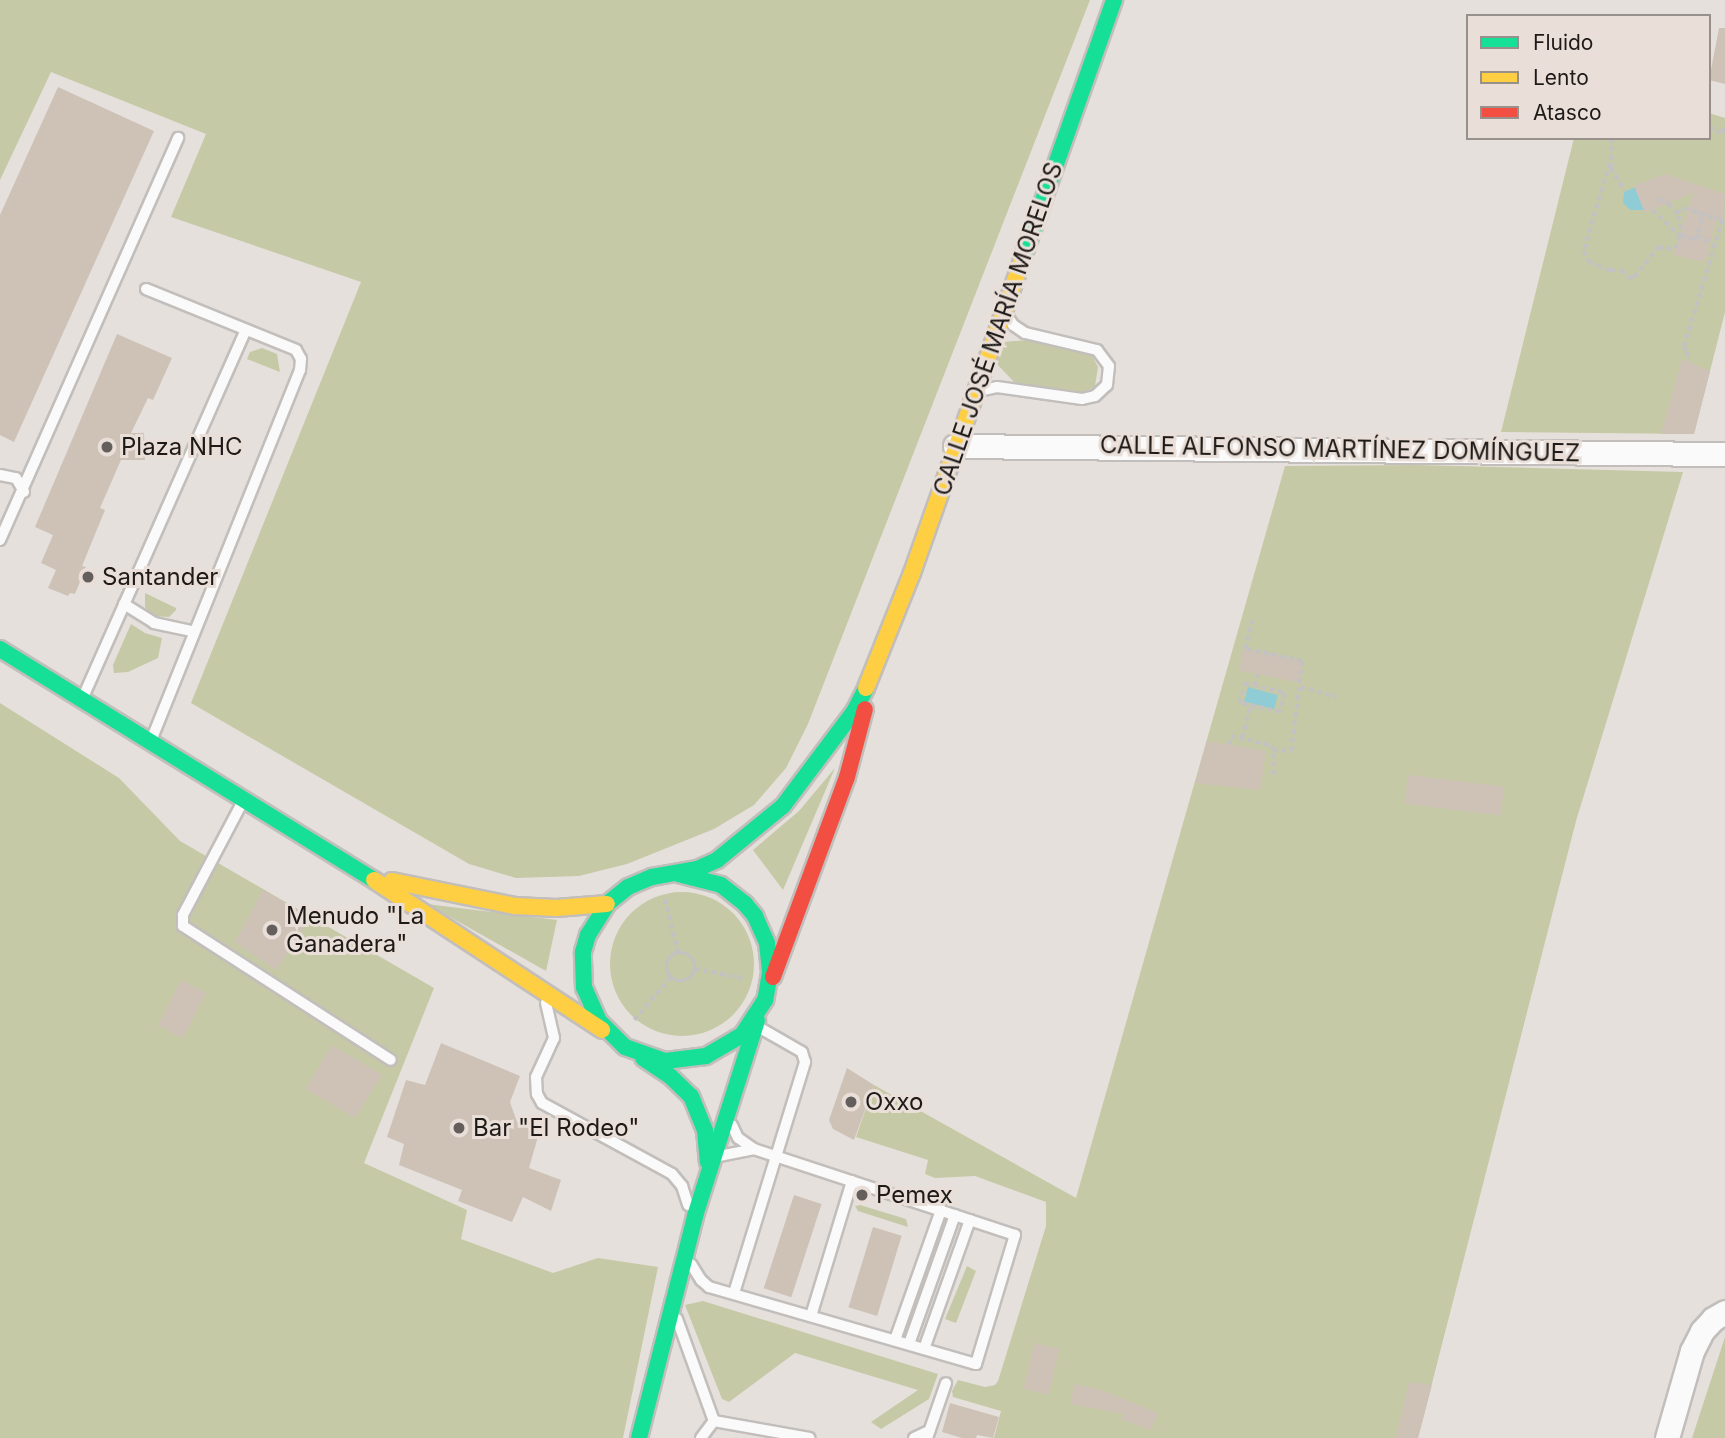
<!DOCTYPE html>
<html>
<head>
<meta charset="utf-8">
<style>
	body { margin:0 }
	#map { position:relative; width:1725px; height:1438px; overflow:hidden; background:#e5e0dc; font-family:Inter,sans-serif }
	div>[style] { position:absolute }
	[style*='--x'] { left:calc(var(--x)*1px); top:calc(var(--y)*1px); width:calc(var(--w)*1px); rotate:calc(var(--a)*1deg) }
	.green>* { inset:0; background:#c6c9a5 }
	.round { border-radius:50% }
	.water>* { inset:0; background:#90ccd5; transform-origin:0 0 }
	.building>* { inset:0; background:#cec2b7; transform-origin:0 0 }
	.path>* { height:3.5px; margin-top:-1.75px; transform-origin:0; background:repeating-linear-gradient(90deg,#c3c1c1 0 5px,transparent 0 8.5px) }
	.path>.ring { margin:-1.75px; padding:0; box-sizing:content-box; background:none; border:3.5px solid #c3c1c1; border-radius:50% }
	.roads { filter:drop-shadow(2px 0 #c2bebb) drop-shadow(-2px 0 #c2bebb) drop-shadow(0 2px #c2bebb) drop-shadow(0 -2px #c2bebb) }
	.lane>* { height:10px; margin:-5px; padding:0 5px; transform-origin:5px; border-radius:5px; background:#fbfafa }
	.street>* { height:23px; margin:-11.5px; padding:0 11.5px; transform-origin:11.5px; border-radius:11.5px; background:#fbfafa }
	.fast>* { height:16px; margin:-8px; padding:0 8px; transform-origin:8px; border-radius:8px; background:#16e098 }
	.slow>* { height:16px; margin:-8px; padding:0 8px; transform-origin:8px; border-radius:8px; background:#ffcf43 }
	.jam>* { height:16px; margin:-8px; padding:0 8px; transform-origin:8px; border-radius:8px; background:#f24e42 }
	.dots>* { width:19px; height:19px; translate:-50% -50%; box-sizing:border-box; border:4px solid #e9dfd8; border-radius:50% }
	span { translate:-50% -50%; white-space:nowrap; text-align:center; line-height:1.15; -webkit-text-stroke:6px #e9dfd8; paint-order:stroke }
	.street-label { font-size:24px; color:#1e1a18 }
	.poi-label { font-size:24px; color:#1e1a18 }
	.left { translate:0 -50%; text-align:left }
	.legend { position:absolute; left:1466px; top:14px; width:245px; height:126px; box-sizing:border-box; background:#e9dfd8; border:2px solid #98908b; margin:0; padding:9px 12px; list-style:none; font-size:21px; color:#1e1a18 }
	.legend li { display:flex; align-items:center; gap:14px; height:35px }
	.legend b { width:35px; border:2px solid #98908b }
</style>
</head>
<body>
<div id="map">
	<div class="green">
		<div style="clip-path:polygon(0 0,1090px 0,808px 724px,786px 768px,754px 805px,714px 829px,627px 864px,579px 876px,516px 878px,469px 864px,191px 703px,361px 282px,171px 217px,206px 134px,51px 72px,0 180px)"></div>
		<div style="clip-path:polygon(1709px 113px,1725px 118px,1725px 312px,1694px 434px,1501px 432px,1574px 138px,1709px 138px)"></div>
		<div style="clip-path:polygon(1027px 340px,1091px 354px,1098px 367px,1095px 386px,1083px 394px,1015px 383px,996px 363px,1003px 342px)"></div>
		<div style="clip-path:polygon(262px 348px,277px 354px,280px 372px,247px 359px,250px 352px)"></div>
		<div style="clip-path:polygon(1417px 465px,1683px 472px,1576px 821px,1418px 1438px,994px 1438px,1001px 1411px,953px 1397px,952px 1391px,958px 1380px,985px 1387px,995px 1385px,998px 1381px,1046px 1226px,1046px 1202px,975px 1176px,935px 1178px,925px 1174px,928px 1160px,856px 1137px,874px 1085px,1076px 1198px,1285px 466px)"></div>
		<div style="clip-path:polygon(145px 593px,176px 608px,176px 610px,169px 617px,152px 616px,145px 607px)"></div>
		<div style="clip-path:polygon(131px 624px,145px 633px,162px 638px,158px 658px,128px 672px,114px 673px,113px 665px)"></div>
		<div style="clip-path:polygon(0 703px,119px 778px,180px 841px,434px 988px,364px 1163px,467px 1210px,461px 1239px,553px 1273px,598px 1258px,658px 1267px,623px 1438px,0 1438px)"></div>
		<div style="clip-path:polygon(835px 768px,783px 890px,753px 850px,799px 811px)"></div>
		<div class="round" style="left:610px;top:892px;width:144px;height:144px"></div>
		<div style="clip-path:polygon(427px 904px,557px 920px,546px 971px)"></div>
		<div style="clip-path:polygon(860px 1205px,906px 1219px,908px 1227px,858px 1211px,855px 1206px)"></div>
		<div style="clip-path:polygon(967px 1266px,976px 1271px,956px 1323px,945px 1319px)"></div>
		<div style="clip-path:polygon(703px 1301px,938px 1374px,929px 1399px,881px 1429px,871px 1422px,918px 1390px,795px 1353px,729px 1402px,722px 1399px,685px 1305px)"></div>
		<div style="clip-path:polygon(1725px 1337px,1725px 1438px,1692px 1438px)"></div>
	</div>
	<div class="water">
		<div style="clip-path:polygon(1647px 182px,1645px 210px,1630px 210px,1623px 203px,1624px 192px)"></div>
		<div style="left:1248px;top:687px;width:31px;height:15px;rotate:15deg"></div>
	</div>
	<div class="building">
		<div style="clip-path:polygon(1719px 28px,1725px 28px,1725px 84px,1709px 80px)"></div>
		<div style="clip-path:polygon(58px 87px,154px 131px,14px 442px,0 435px,0 215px)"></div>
		<div style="clip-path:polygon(1665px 174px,1725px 194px,1723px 220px,1717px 219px,1705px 262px,1673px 255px,1694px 192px,1645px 213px,1634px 186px)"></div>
		<div style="clip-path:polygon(117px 334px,172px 358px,153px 400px,148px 398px,131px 433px,144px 433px,145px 460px,121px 460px,100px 508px,105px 510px,82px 566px,86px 567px,75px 594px,70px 593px,68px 596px,48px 588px,56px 570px,41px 563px,53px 535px,35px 527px)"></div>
		<div style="clip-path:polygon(1682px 359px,1710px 371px,1694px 434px,1661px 434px)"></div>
		<div style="left:1243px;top:649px;width:60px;height:22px;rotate:11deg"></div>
		<div style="clip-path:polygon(1207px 741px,1266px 751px,1260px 790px,1195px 783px)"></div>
		<div style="left:1408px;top:775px;width:97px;height:29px;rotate:7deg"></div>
		<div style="clip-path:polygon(263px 890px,311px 917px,276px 970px,235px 942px)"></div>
		<div style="left:181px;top:980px;width:28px;height:51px;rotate:27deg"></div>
		<div style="clip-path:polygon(441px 1043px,520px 1076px,510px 1102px,517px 1122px,539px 1133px,529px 1168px,561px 1180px,551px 1211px,523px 1197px,512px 1222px,458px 1201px,462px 1190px,399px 1165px,404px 1144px,387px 1137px,406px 1080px,425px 1085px)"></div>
		<div style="left:332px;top:1045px;width:58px;height:51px;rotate:31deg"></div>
		<div style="clip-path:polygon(847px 1068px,874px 1085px,854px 1140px,833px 1129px,829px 1120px)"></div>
		<div style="left:794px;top:1195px;width:29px;height:98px;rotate:18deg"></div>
		<div style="left:873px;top:1227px;width:30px;height:84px;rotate:17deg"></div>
		<div style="left:1034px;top:1343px;width:26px;height:47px;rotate:13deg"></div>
		<div style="clip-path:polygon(1409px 1382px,1432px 1385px,1418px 1438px,1396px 1438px)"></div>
		<div style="clip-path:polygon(1074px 1384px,1101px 1390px,1158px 1413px,1156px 1419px,1150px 1430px,1121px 1419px,1124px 1414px,1071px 1404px)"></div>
		<div style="clip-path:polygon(950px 1403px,999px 1417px,993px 1438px,977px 1435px,976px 1438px,962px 1438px,942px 1432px)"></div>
	</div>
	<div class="path">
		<div style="--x:1709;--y:127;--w:14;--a:25"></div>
		<div style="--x:1722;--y:133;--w:9;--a:-72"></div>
		<div style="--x:1612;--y:138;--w:30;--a:92"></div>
		<div style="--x:1611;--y:168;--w:27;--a:59"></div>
		<div style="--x:1610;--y:163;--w:92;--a:106.5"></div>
		<div style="--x:1584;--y:251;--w:12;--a:66"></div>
		<div style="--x:1589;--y:262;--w:22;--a:21"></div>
		<div style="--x:1610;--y:270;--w:12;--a:0"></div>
		<div style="--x:1622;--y:270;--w:11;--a:49"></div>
		<div style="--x:1629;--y:278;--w:5;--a:-11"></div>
		<div style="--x:1634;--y:277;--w:38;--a:-51"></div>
		<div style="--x:1658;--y:247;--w:17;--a:7"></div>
		<div style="--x:1675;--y:249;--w:15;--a:-70"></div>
		<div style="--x:1680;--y:235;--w:16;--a:18"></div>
		<div style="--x:1695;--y:240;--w:19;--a:-72"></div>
		<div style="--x:1701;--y:222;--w:10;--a:-101"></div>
		<div style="--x:1658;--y:199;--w:12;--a:24"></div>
		<div style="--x:1669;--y:204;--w:16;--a:50"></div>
		<div style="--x:1679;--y:216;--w:19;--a:81"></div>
		<div style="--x:1653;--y:210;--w:36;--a:44"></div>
		<div style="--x:1677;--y:213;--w:9;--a:-36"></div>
		<div style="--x:1684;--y:208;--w:41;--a:17.1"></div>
		<div style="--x:1723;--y:220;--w:133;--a:107.1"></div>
		<div style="--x:1684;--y:347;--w:6;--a:51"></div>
		<div style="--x:1688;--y:352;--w:9;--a:96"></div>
		<div style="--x:1697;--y:235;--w:19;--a:28"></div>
		<div style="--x:1245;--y:683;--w:41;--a:14"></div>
		<div style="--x:1285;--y:693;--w:20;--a:105"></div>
		<div style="--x:1280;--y:712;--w:42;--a:-167.6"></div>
		<div style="--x:1239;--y:703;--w:21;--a:-73"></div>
		<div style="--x:1254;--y:686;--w:12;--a:-76"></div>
		<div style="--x:1301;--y:687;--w:37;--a:16"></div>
		<div style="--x:1242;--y:738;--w:34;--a:-76"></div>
		<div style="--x:1229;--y:745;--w:9;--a:-77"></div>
		<div style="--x:1231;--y:736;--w:43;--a:13.4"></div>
		<div style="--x:1273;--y:746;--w:4;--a:90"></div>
		<div style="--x:1273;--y:750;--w:18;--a:3"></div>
		<div style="--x:1291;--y:751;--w:91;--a:-83"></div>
		<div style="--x:1302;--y:661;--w:58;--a:-168.1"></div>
		<div style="--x:1245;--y:649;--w:29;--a:-76"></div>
		<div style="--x:1273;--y:775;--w:25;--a:-90"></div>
		<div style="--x:665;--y:899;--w:56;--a:76.5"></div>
		<div class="ring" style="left:667px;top:953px;width:24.5px;height:24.5px"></div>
		<div style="--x:695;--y:969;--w:49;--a:10.6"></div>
		<div style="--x:634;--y:1020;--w:55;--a:-49.4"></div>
	</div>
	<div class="roads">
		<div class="lane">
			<div style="--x:146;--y:289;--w:162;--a:22.1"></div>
			<div style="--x:296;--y:350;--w:10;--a:61"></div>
			<div style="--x:301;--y:359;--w:11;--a:95"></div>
			<div style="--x:300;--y:370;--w:398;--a:111.9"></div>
			<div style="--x:983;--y:390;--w:14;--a:-12"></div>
			<div style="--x:997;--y:387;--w:86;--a:8"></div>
			<div style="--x:1082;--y:399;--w:13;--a:-13"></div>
			<div style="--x:1095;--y:396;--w:16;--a:-43"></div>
			<div style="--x:1107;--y:385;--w:19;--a:-84"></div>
			<div style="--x:1109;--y:366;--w:20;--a:-127"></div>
			<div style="--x:1097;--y:350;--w:74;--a:-166.7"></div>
			<div style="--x:1025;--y:333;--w:14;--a:-146"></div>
			<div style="--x:1013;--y:325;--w:9;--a:-122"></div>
			<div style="--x:0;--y:475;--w:16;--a:11"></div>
			<div style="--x:16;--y:478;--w:16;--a:60"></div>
			<div style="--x:0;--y:540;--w:440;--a:-66.1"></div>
			<div style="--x:124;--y:604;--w:36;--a:32"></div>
			<div style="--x:154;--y:623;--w:40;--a:12"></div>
			<div style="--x:84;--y:695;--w:399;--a:-66.1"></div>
			<div style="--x:243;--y:801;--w:129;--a:117.8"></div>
			<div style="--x:183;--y:915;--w:11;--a:90"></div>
			<div style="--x:183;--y:926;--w:247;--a:32.8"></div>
			<div style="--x:546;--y:1003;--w:36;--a:77"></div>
			<div style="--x:554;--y:1038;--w:43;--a:114.8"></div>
			<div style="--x:536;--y:1077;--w:17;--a:87"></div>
			<div style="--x:537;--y:1094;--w:10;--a:61"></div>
			<div style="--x:542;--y:1103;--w:148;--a:28.6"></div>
			<div style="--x:672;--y:1174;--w:16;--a:50"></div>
			<div style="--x:682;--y:1186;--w:20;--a:72"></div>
			<div style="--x:719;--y:1156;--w:36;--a:-11"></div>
			<div style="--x:691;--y:1264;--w:19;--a:58"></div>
			<div style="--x:701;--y:1280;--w:11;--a:41"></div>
			<div style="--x:709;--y:1287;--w:278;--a:16.1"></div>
			<div style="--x:976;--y:1364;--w:135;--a:-73.2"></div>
			<div style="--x:1015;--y:1235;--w:275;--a:-161.8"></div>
			<div style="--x:754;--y:1149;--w:19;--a:-145"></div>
			<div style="--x:738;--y:1138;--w:14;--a:-115"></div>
			<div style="--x:734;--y:1293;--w:242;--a:-72.9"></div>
			<div style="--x:805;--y:1062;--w:10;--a:-107"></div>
			<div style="--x:802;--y:1052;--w:48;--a:-150.3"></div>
			<div style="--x:811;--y:1316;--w:141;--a:-73.1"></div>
			<div style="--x:677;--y:1319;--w:109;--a:70.1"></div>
			<div style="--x:895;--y:1340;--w:138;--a:-70.5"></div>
			<div style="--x:909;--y:1344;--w:137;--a:-70.4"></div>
			<div style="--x:924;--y:1349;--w:137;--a:-70.4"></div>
			<div style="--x:714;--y:1421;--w:97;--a:10.1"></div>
			<div style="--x:701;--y:1438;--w:21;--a:-53"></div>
			<div style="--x:914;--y:1438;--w:17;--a:-25"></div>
			<div style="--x:927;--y:1438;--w:58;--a:-70.9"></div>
		</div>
		<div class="street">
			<div style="--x:955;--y:446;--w:770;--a:0.6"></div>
			<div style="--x:1667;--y:1438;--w:91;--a:-74"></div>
			<div style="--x:1692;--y:1351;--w:22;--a:-63"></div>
			<div style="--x:1702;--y:1331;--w:16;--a:-47"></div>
			<div style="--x:1713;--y:1319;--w:14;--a:-30"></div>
		</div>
		<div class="fast">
			<div style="--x:1022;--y:260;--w:276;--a:-70.5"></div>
			<div style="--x:0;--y:649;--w:440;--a:31.7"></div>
			<div style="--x:678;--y:874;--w:44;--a:14.3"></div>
			<div style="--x:721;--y:885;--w:31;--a:38"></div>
			<div style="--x:745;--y:904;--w:16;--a:50"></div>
			<div style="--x:755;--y:916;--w:30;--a:66"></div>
			<div style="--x:767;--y:943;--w:30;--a:84"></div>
			<div style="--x:770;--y:973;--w:27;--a:100"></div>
			<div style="--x:765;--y:1000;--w:42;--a:123.3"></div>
			<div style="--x:742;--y:1035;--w:42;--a:149.7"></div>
			<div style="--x:706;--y:1056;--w:41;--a:173"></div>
			<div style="--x:665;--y:1061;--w:42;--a:-160.7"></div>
			<div style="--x:625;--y:1047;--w:37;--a:-135"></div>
			<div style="--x:599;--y:1021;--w:36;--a:-114"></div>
			<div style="--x:584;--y:988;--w:36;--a:-92"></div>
			<div style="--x:583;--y:952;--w:18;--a:-74"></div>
			<div style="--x:588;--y:935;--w:36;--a:-58"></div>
			<div style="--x:607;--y:904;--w:27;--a:-39"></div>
			<div style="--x:628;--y:887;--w:26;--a:-23"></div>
			<div style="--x:652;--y:877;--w:46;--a:-10.1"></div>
			<div style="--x:697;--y:869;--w:22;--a:-24"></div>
			<div style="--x:717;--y:860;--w:85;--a:-39.3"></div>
			<div style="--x:783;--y:806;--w:120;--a:-53.1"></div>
			<div style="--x:855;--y:710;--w:25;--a:-63"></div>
			<div style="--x:643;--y:1058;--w:32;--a:34"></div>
			<div style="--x:670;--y:1076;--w:29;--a:44"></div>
			<div style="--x:691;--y:1096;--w:37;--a:68"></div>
			<div style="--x:705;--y:1130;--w:32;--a:85"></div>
			<div style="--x:639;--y:1438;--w:229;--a:-75.8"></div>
			<div style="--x:695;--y:1216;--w:205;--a:-72.4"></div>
		</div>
		<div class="slow">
			<div style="--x:866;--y:688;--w:124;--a:-68.2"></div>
			<div style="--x:912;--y:573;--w:332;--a:-70.6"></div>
			<div style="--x:374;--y:880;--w:273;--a:33.3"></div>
			<div style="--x:392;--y:881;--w:126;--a:11.5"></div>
			<div style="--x:515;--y:906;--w:41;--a:2.8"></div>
			<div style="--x:556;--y:908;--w:51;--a:-4.5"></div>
		</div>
		<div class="jam">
			<div style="--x:773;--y:977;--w:213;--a:-69.7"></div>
			<div style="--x:847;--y:777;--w:70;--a:-75.2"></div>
		</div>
	</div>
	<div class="dots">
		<div style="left:107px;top:447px;background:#645f5d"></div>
		<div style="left:88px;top:577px;background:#645f5d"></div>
		<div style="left:272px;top:930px;background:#645f5d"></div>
		<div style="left:851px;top:1102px;background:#645f5d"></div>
		<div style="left:459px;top:1128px;background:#645f5d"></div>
		<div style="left:862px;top:1195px;background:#645f5d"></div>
	</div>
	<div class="street-label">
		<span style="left:998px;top:329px;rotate:-71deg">CALLE JOSÉ MARÍA MORELOS</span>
		<span style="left:1340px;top:449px;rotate:1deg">CALLE ALFONSO MARTÍNEZ DOMÍNGUEZ</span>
	</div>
	<div class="poi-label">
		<span class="left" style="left:121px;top:447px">Plaza NHC</span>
		<span class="left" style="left:102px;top:577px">Santander</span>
		<span class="left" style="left:286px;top:930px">Menudo "La<br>Ganadera"</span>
		<span class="left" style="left:865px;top:1102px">Oxxo</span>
		<span class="left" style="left:473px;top:1128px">Bar "El Rodeo"</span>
		<span class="left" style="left:876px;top:1195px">Pemex</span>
	</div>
	<ul class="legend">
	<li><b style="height:9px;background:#16e098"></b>Fluido</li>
	<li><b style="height:9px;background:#ffcf43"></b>Lento</li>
	<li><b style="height:9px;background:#f24e42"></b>Atasco</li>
	</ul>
</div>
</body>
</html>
